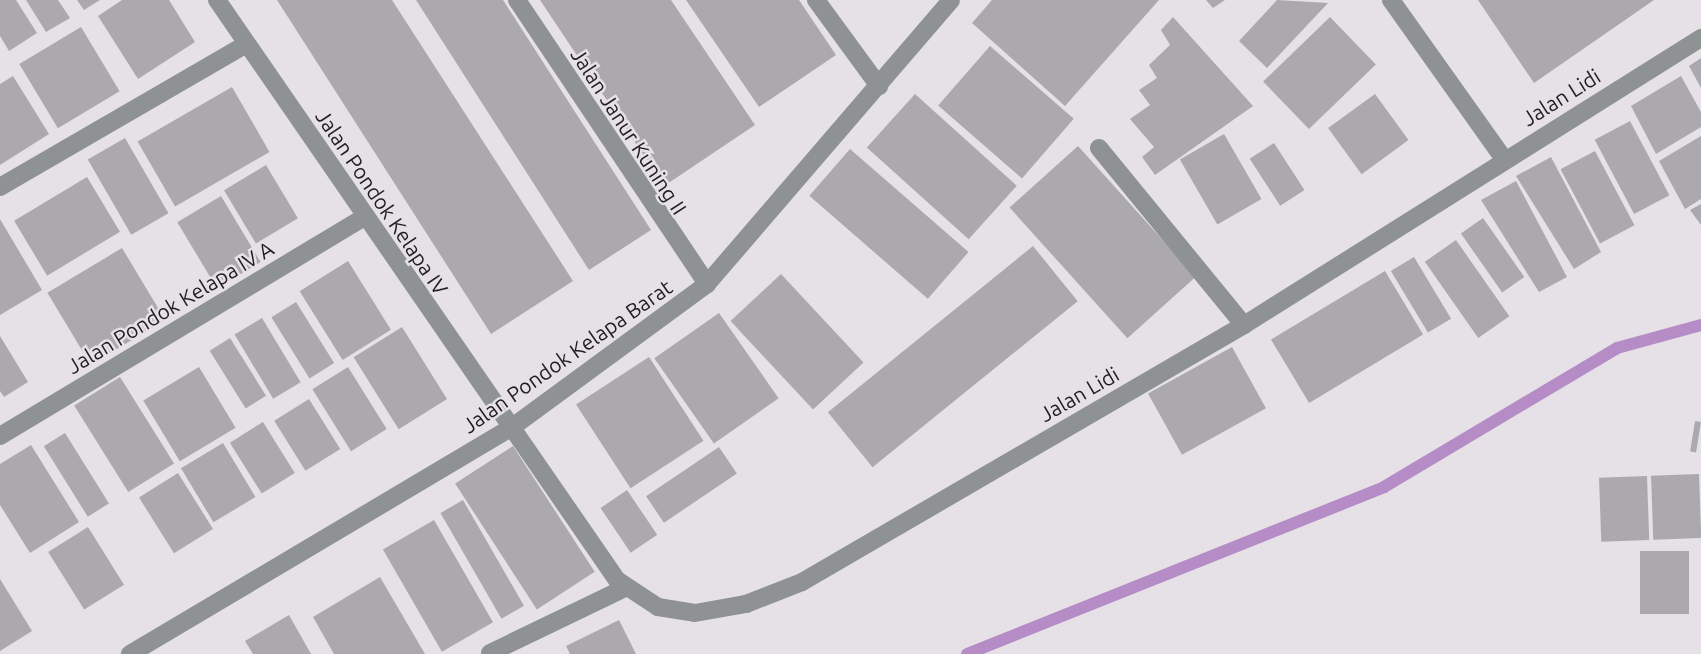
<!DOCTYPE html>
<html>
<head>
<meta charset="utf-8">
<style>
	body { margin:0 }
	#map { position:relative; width:1701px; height:654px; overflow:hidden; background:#e5e1e7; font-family:Ubuntu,sans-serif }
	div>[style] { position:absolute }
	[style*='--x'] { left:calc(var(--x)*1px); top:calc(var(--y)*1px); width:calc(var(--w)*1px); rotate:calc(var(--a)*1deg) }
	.stream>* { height:12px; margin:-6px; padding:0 6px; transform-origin:6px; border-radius:6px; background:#b68cc7 }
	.building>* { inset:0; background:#aca9ae; transform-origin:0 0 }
	.minor>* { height:18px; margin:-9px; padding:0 9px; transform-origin:9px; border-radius:9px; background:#8e9292 }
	span { translate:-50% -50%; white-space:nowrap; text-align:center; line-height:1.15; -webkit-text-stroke:5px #e5e1e7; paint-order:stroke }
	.street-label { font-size:21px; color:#1f1d1f }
</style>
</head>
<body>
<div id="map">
	<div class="stream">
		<div style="--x:967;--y:654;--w:449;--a:-21.8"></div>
		<div style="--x:1384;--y:487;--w:271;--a:-30.8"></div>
		<div style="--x:1617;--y:348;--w:87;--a:-15.3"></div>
	</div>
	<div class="building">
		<div style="clip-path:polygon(0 0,16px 0,37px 33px,9px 51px,0 36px)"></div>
		<div style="clip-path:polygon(26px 0,58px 0,70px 18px,46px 32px)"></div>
		<div style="clip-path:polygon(77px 0,100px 0,84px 10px)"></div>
		<div style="clip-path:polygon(122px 0,169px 0,195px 42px,138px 79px,98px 16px)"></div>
		<div style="clip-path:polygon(277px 0,392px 0,573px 281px,491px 334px)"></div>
		<div style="clip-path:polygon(416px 0,503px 0,651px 230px,589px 270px)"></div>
		<div style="clip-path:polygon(540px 0,671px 0,755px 125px,664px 186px)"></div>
		<div style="clip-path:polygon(686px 0,799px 0,836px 55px,759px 107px)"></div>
		<div style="clip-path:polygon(992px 0,1159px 0,1065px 106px,972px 23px)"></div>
		<div style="clip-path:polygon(1206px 0,1225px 0,1213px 8px)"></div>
		<div style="clip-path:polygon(1277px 0,1328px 3px,1267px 68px,1239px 41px)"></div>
		<div style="clip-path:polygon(1478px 0,1654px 0,1534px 83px)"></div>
		<div style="clip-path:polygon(1173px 17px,1253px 106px,1155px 175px,1142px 157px,1154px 147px,1130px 119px,1150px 105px,1139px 90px,1157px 78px,1149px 65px,1170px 45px,1161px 30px)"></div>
		<div style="left:1330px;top:17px;width:66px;height:93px;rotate:46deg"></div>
		<div style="left:81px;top:27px;width:75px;height:72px;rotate:59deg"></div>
		<div style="left:990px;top:46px;width:111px;height:79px;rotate:41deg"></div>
		<div style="clip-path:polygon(1701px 58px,1701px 88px,1689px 66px)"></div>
		<div style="clip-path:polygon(13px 76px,49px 134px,0 165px,0 84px)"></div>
		<div style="clip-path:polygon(1681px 76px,1701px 112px,1701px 127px,1656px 154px,1631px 106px)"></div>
		<div style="left:232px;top:87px;width:75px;height:109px;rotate:60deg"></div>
		<div style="left:915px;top:94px;width:137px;height:72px;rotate:42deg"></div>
		<div style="left:1375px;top:94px;width:57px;height:58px;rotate:54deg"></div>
		<div style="left:1630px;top:121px;width:84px;height:40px;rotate:62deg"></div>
		<div style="left:1224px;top:134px;width:75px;height:51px;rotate:60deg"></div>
		<div style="clip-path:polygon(1701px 136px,1701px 199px,1685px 209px,1659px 161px)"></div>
		<div style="left:125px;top:138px;width:87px;height:43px;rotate:60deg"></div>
		<div style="left:1274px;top:143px;width:56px;height:29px;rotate:57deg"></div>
		<div style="left:1078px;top:146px;width:176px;height:92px;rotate:48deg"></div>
		<div style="left:850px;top:149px;width:157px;height:62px;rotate:41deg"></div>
		<div style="left:1595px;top:151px;width:84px;height:39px;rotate:62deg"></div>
		<div style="clip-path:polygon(1551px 157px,1601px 252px,1574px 269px,1516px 176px)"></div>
		<div style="left:266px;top:165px;width:62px;height:49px;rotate:59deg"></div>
		<div style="left:87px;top:177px;width:64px;height:85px;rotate:59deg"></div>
		<div style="clip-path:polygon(1516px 181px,1567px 277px,1539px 292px,1481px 200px)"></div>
		<div style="left:221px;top:196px;width:77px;height:51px;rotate:59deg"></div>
		<div style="clip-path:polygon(1701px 204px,1701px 225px,1690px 210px)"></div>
		<div style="left:1483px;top:218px;width:72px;height:27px;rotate:55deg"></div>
		<div style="clip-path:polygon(0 219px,42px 290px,0 315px)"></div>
		<div style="left:1456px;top:240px;width:93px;height:38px;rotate:55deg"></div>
		<div style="left:1033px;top:246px;width:71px;height:264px;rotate:51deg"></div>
		<div style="left:122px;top:248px;width:84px;height:87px;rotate:59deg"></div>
		<div style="left:1414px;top:257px;width:72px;height:27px;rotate:59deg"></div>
		<div style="left:348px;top:261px;width:81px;height:57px;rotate:58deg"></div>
		<div style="left:1385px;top:271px;width:74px;height:133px;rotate:59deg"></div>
		<div style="left:781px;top:274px;width:121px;height:69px;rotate:47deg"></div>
		<div style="left:296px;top:302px;width:72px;height:29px;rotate:58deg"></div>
		<div style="left:719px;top:313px;width:104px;height:79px;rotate:55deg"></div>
		<div style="left:262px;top:318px;width:75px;height:32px;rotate:59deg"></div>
		<div style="left:402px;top:327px;width:85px;height:57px;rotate:58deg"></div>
		<div style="clip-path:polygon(0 336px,28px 382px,4px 397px,0 391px)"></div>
		<div style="left:230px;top:338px;width:68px;height:24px;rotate:58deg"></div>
		<div style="left:1232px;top:347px;width:70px;height:96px;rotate:61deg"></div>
		<div style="left:649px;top:357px;width:100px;height:87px;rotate:57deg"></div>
		<div style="left:199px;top:367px;width:71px;height:65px;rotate:59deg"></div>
		<div style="left:348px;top:367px;width:73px;height:42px;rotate:58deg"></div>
		<div style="left:120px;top:377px;width:102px;height:54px;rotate:58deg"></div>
		<div style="left:309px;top:399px;width:59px;height:41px;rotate:58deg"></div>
		<div style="left:1695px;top:421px;width:6px;height:31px;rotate:9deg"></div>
		<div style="left:263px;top:422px;width:60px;height:39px;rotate:58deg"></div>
		<div style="left:65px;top:433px;width:83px;height:25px;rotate:58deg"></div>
		<div style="left:223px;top:443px;width:63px;height:49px;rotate:59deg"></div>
		<div style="clip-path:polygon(31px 445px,79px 522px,30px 553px,0 505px,0 464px)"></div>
		<div style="left:513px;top:446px;width:150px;height:69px;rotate:57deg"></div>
		<div style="left:719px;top:447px;width:32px;height:88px;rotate:56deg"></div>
		<div style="left:178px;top:473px;width:66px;height:46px;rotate:58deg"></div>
		<div style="left:1699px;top:474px;width:64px;height:48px;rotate:88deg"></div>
		<div style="left:1647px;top:476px;width:64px;height:48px;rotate:88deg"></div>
		<div style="left:627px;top:490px;width:54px;height:32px;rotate:56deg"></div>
		<div style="left:463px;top:500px;width:122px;height:26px;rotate:60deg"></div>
		<div style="left:434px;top:520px;width:118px;height:59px;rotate:60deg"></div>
		<div style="left:88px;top:527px;width:68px;height:47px;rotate:58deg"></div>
		<div style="left:1640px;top:551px;width:49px;height:63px"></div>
		<div style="clip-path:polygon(380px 577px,425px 654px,334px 654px,313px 617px)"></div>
		<div style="clip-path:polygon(0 579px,32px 631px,0 651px)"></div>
		<div style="clip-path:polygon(289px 615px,311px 654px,253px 654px,245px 641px)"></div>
		<div style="clip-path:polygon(619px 620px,636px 654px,570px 654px,566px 646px)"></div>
	</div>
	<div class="minor">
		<div style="--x:217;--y:0;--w:705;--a:55.41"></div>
		<div style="--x:617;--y:580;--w:49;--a:33.4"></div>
		<div style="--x:658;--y:607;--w:37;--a:9"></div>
		<div style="--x:695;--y:613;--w:52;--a:-10"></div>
		<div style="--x:746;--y:604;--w:60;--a:-21.4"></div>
		<div style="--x:802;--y:582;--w:511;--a:-30.18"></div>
		<div style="--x:1244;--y:325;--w:540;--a:-32.13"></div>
		<div style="--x:517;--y:0;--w:342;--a:56.2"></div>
		<div style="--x:816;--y:0;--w:107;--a:53.8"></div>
		<div style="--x:1391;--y:0;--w:195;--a:54.6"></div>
		<div style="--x:1099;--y:148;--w:229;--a:50.7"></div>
		<div style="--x:0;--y:187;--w:285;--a:-30.1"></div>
		<div style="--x:0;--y:436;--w:425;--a:-31"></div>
		<div style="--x:490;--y:653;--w:150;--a:-25.7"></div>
		<div style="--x:130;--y:654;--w:443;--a:-30.7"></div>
		<div style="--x:511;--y:428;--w:243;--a:-36.3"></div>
		<div style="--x:707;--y:284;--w:374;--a:-49.3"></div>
	</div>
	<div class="street-label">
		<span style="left:1561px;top:97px;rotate:-32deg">Jalan Lidi</span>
		<span style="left:629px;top:131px;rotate:57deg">Jalan Janur Kuning II</span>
		<span style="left:382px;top:202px;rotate:56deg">Jalan Pondok Kelapa IV</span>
		<span style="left:170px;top:307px;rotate:-31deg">Jalan Pondok Kelapa IV A</span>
		<span style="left:567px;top:356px;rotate:-35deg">Jalan Pondok Kelapa Barat</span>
		<span style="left:1079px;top:394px;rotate:-30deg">Jalan Lidi</span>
	</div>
</div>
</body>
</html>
